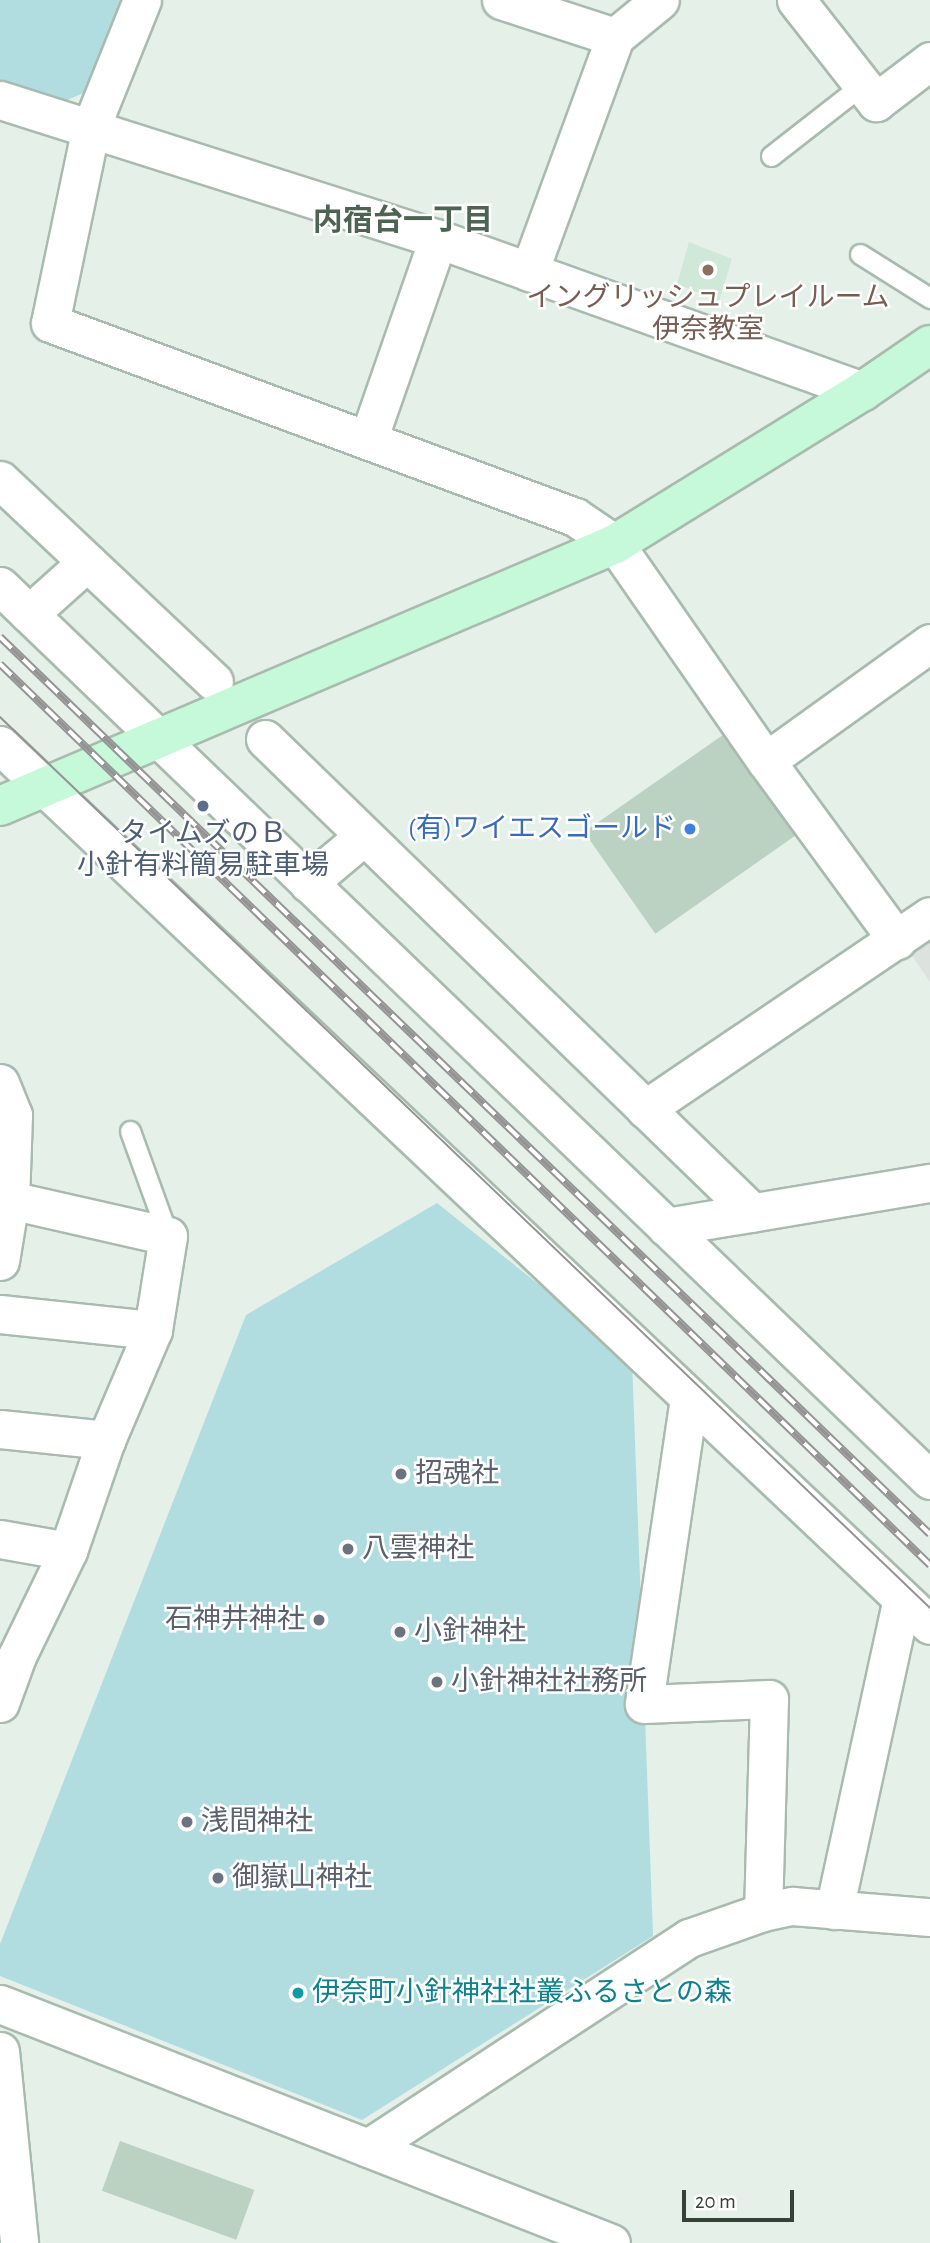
<!DOCTYPE html>
<html>
<head>
<meta charset="utf-8">
<style>
	body { margin:0 }
	#map { position:relative; width:930px; height:2243px; overflow:hidden; background:#e5f0e9; font-family:"Alegreya Sans","Noto Sans JP",sans-serif }
	div>[style] { position:absolute }
	[style*='--x'] { left:calc(var(--x)*1px); top:calc(var(--y)*1px); width:calc(var(--w)*1px); rotate:calc(var(--a)*1deg) }
	.education>* { inset:0; background:#d0e8d8 }
	.green>* { inset:0; background:#b1dde1 }
	.parking>* { inset:0; background:#dce2de }
	.building>* { inset:0; background:#bbd1c1; transform-origin:0 0 }
	.roads { filter:drop-shadow(2px 0 #a8bbae) drop-shadow(-2px 0 #a8bbae) drop-shadow(0 2px #a8bbae) drop-shadow(0 -2px #a8bbae) }
	.lane>* { height:19px; margin:-9.5px; padding:0 9.5px; transform-origin:9.5px; border-radius:9.5px; background:#fff }
	.street>* { height:37px; margin:-18.5px; padding:0 18.5px; transform-origin:18.5px; border-radius:18.5px; background:#fff }
	.secondary>* { height:38px; margin:-19px; padding:0 19px; transform-origin:19px; border-radius:19px; background:#c6f9da }
	.tram>* { height:2px; margin:-1px; padding:0 1px; transform-origin:1px; border-radius:1px; background:#949494 }
	.rail>* { height:8px; margin-top:-4px; transform-origin:0; background:repeating-linear-gradient(90deg,#fff 0 16px,#949494 0 32px); box-sizing:border-box; border-block:2px solid #949494 }
	.dots>* { width:19px; height:19px; translate:-50% -50%; box-sizing:border-box; border:4px solid #fff; border-radius:50% }
	span { translate:-50% -50%; white-space:nowrap; text-align:center; line-height:1.15; -webkit-text-stroke:5px #fff; paint-order:stroke }
	.education-label { font-size:28px; color:#785e54 }
	.shop-label { font-size:28px; color:#366cbe }
	.right { translate:-100% -50%; text-align:right }
	.service-label { font-size:28px; color:#4e5e75 }
	.worship-label { font-size:28px; color:#5b616d }
	.left { translate:0 -50%; text-align:left }
	.culture-label { font-size:28px; color:#0d838f }
	.neighbourhood-label { font-size:30px; color:#4d6453; font-weight:700 }
	.scale { position:absolute; left:682px; top:2190px; width:112px; height:32px; box-sizing:border-box; border:4px solid #354238; border-top:0; padding-left:9px; font-size:21px; line-height:24px; white-space:nowrap; color:#354238; -webkit-text-stroke:5px #fff; paint-order:stroke }
</style>
</head>
<body>
<div id="map">
	<div class="education">
		<div style="clip-path:polygon(689px 242px,732px 259px,719px 301px,677px 284px)"></div>
	</div>
	<div class="green">
		<div style="clip-path:polygon(0 0,126px 0,88px 91px,65px 101px,0 82px)"></div>
		<div style="clip-path:polygon(437px 1203px,632px 1359px,653px 1936px,362px 2120px,0 1976px,0 1944px,246px 1315px)"></div>
	</div>
	<div class="parking">
		<div style="clip-path:polygon(930px 942px,930px 982px,911px 954px)"></div>
	</div>
	<div class="building">
		<div style="left:730px;top:730px;width:124px;height:178px;rotate:55deg"></div>
		<div style="left:120px;top:2141px;width:143px;height:53px;rotate:20deg"></div>
	</div>
	<div class="roads">
		<div class="lane">
			<div style="--x:771;--y:156;--w:115;--a:-38"></div>
			<div style="--x:860;--y:254;--w:83;--a:32.2"></div>
			<div style="--x:130;--y:1131;--w:112;--a:70.1"></div>
		</div>
		<div class="street">
			<div style="--x:142;--y:0;--w:137;--a:111.9"></div>
			<div style="--x:91;--y:127;--w:200;--a:101.8"></div>
			<div style="--x:50;--y:323;--w:560;--a:20.28"></div>
			<div style="--x:575;--y:517;--w:48;--a:34"></div>
			<div style="--x:615;--y:544;--w:264;--a:55.2"></div>
			<div style="--x:766;--y:761;--w:222;--a:53.8"></div>
			<div style="--x:501;--y:0;--w:120;--a:18"></div>
			<div style="--x:796;--y:0;--w:130;--a:51.9"></div>
			<div style="--x:876;--y:102;--w:68;--a:-37.2"></div>
			<div style="--x:0;--y:100;--w:460;--a:17.6"></div>
			<div style="--x:438;--y:239;--w:451;--a:19.7"></div>
			<div style="--x:529;--y:272;--w:250;--a:-69.9"></div>
			<div style="--x:615;--y:37;--w:58;--a:-39.4"></div>
			<div style="--x:368;--y:440;--w:213;--a:-70.8"></div>
			<div style="--x:0;--y:480;--w:294;--a:43.3"></div>
			<div style="--x:0;--y:586;--w:1290;--a:43.87"></div>
			<div style="--x:29;--y:614;--w:78;--a:-41.9"></div>
			<div style="--x:265;--y:739;--w:680;--a:44.17"></div>
			<div style="--x:0;--y:745;--w:1280;--a:43.42"></div>
			<div style="--x:766;--y:761;--w:202;--a:-35.7"></div>
			<div style="--x:308;--y:883;--w:73;--a:-40"></div>
			<div style="--x:0;--y:1083;--w:35;--a:68"></div>
			<div style="--x:13;--y:1115;--w:85;--a:92"></div>
			<div style="--x:10;--y:1200;--w:162;--a:12.8"></div>
			<div style="--x:168;--y:1236;--w:95;--a:99.1"></div>
			<div style="--x:153;--y:1330;--w:120;--a:113.1"></div>
			<div style="--x:106;--y:1440;--w:117;--a:108.9"></div>
			<div style="--x:68;--y:1551;--w:117;--a:115.9"></div>
			<div style="--x:17;--y:1656;--w:50;--a:109.9"></div>
			<div style="--x:645;--y:1109;--w:344;--a:-34.1"></div>
			<div style="--x:666;--y:1227;--w:268;--a:-9.5"></div>
			<div style="--x:0;--y:1261;--w:62;--a:-80.7"></div>
			<div style="--x:0;--y:1314;--w:154;--a:6"></div>
			<div style="--x:689;--y:1398;--w:309;--a:98.4"></div>
			<div style="--x:644;--y:1704;--w:125;--a:-2.3"></div>
			<div style="--x:769;--y:1699;--w:213;--a:91.6"></div>
			<div style="--x:0;--y:1429;--w:107;--a:5.9"></div>
			<div style="--x:0;--y:1539;--w:69;--a:10"></div>
			<div style="--x:834;--y:1910;--w:318;--a:-77.7"></div>
			<div style="--x:0;--y:2004;--w:656;--a:21.36"></div>
			<div style="--x:0;--y:2051;--w:193;--a:84.3"></div>
			<div style="--x:368;--y:2148;--w:384;--a:-33.2"></div>
			<div style="--x:689;--y:1938;--w:78;--a:-19.4"></div>
			<div style="--x:763;--y:1912;--w:30;--a:-12"></div>
			<div style="--x:792;--y:1906;--w:138;--a:4.6"></div>
		</div>
		<div class="secondary">
			<div style="--x:0;--y:806;--w:668;--a:-23.07"></div>
			<div style="--x:615;--y:544;--w:291;--a:-31.7"></div>
			<div style="--x:863;--y:391;--w:81;--a:-34.5"></div>
		</div>
	</div>
	<div class="tram">
		<div style="--x:0;--y:717;--w:1288;--a:43.77"></div>
	</div>
	<div class="rail">
		<div style="--x:0;--y:637;--w:1292;--a:43.97"></div>
		<div style="--x:0;--y:664;--w:1295;--a:44.09"></div>
	</div>
	<div class="dots">
		<div style="left:708px;top:270px;background:#8d6e63"></div>
		<div style="left:203px;top:806px;background:#5c6f8a"></div>
		<div style="left:690px;top:829px;background:#3f7fe0"></div>
		<div style="left:401px;top:1474px;background:#6b7280"></div>
		<div style="left:348px;top:1549px;background:#6b7280"></div>
		<div style="left:319px;top:1620px;background:#6b7280"></div>
		<div style="left:400px;top:1632px;background:#6b7280"></div>
		<div style="left:437px;top:1682px;background:#6b7280"></div>
		<div style="left:187px;top:1822px;background:#6b7280"></div>
		<div style="left:218px;top:1878px;background:#6b7280"></div>
		<div style="left:298px;top:1993px;background:#0f9aa8"></div>
	</div>
	<div class="education-label">
		<span style="left:708px;top:314px">イングリッシュプレイルーム<br>伊奈教室</span>
	</div>
	<div class="shop-label">
		<span class="right" style="left:676px;top:829px">(有)ワイエスゴールド</span>
	</div>
	<div class="service-label">
		<span style="left:203px;top:850px">タイムズのＢ<br>小針有料簡易駐車場</span>
	</div>
	<div class="worship-label">
		<span class="left" style="left:415px;top:1474px">招魂社</span>
		<span class="left" style="left:362px;top:1549px">八雲神社</span>
		<span class="right" style="left:305px;top:1620px">石神井神社</span>
		<span class="left" style="left:414px;top:1632px">小針神社</span>
		<span class="left" style="left:451px;top:1682px">小針神社社務所</span>
		<span class="left" style="left:201px;top:1822px">浅間神社</span>
		<span class="left" style="left:232px;top:1878px">御嶽山神社</span>
	</div>
	<div class="culture-label">
		<span class="left" style="left:312px;top:1993px">伊奈町小針神社社叢ふるさとの森</span>
	</div>
	<div class="neighbourhood-label">
		<span style="left:403px;top:221px">内宿台一丁目</span>
	</div>
	<div class="scale">20 m</div>
</div>
</body>
</html>
